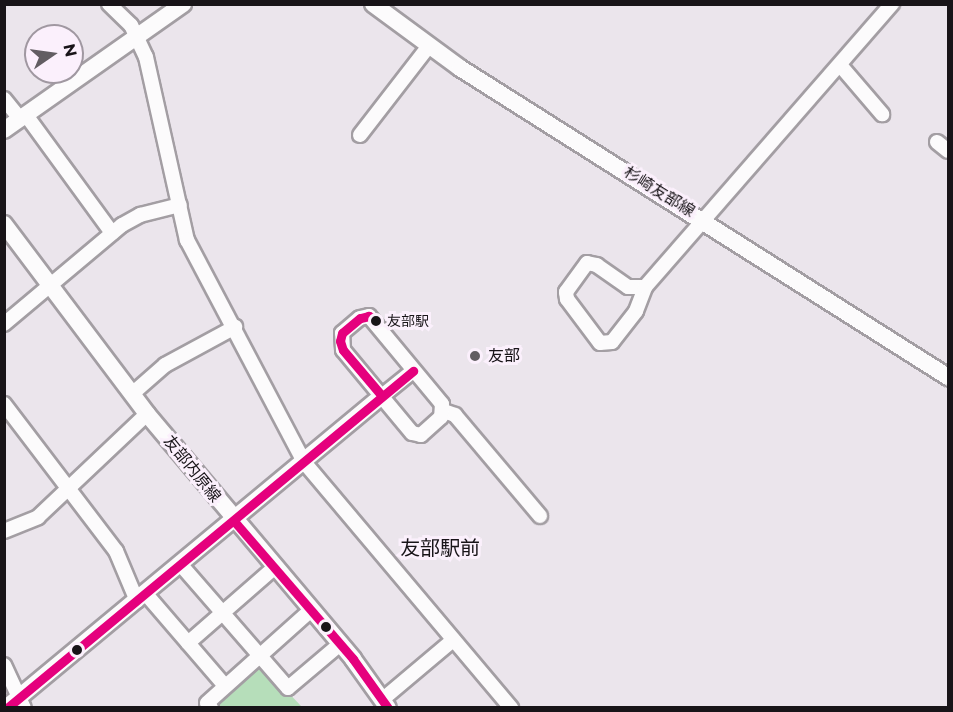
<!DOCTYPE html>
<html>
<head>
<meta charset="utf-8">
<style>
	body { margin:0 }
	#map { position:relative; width:953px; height:712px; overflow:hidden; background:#ebe5ec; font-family:Montserrat,"Noto Sans JP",sans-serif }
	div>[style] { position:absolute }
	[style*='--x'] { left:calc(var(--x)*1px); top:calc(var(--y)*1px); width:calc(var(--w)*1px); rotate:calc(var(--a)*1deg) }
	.green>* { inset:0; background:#b6deba }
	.roads { filter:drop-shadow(2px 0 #a39ea3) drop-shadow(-2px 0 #a39ea3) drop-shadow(0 2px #a39ea3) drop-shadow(0 -2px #a39ea3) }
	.minor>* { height:14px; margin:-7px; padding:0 7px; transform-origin:7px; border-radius:7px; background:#fcfbfc }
	.major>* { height:16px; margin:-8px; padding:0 8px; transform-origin:8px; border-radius:8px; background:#fcfbfc }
	.bus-1>* { height:9px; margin:-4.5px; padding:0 4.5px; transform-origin:4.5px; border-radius:4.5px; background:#e5007d }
	.dots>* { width:16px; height:16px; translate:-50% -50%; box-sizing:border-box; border:3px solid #fbf0fc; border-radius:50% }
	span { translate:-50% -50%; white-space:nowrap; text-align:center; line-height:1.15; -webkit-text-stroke:6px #fbf0fc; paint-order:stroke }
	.bus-label { font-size:14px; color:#181418 }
	.left { translate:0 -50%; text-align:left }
	.street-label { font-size:16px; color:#181418 }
	.poi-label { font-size:16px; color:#181418 }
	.quarter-label { font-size:20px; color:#181418 }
	.frame { position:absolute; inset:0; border:6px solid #181418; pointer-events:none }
	.north { position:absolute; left:24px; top:24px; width:60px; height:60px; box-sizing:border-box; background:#fbf0fc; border:2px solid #a098a1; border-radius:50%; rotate:77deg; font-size:16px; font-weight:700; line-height:24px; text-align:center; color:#181418 }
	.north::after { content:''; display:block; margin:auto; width:21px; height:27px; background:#625d62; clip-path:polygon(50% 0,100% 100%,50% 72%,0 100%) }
</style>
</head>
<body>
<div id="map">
	<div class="green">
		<div style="clip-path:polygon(259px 662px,302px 707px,218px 707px,214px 703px)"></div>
	</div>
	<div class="roads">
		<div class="minor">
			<div style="--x:109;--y:4;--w:30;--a:44"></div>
			<div style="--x:131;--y:25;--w:35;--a:65"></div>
			<div style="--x:146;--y:57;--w:188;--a:77.4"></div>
			<div style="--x:187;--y:240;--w:251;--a:62.2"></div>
			<div style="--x:304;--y:462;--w:322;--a:49.9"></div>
			<div style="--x:840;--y:65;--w:65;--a:49.4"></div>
			<div style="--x:4;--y:99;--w:26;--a:51"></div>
			<div style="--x:26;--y:115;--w:146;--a:53.9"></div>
			<div style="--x:360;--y:135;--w:111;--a:-52.3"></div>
			<div style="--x:937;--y:142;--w:14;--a:39"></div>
			<div style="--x:645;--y:287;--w:17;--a:180"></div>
			<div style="--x:628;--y:287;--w:38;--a:-145"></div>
			<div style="--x:597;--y:265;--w:10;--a:-169"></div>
			<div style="--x:587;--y:263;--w:36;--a:126"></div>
			<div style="--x:566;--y:292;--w:7;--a:82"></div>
			<div style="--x:567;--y:299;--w:55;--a:53.1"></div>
			<div style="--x:600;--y:343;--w:12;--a:-5"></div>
			<div style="--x:612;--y:342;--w:39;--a:-52"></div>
			<div style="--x:636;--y:311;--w:26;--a:-69"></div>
			<div style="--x:645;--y:287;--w:376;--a:-48.9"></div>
			<div style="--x:369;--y:316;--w:114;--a:50.3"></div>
			<div style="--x:442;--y:404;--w:13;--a:94"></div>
			<div style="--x:441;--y:417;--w:27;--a:138"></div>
			<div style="--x:421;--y:435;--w:9;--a:-167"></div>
			<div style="--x:412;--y:433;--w:108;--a:-129.7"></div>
			<div style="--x:343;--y:350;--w:17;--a:-93"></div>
			<div style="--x:342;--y:333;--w:23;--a:-40"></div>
			<div style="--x:360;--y:318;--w:9;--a:-13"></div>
			<div style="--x:4;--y:324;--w:154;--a:-40"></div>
			<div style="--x:122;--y:225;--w:21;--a:-29"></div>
			<div style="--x:140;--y:215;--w:41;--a:-14"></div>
			<div style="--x:132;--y:394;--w:44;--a:-41.3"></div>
			<div style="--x:165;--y:365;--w:80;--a:-28.5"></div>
			<div style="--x:382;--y:396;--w:40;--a:-39"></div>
			<div style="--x:4;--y:404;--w:185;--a:52.7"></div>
			<div style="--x:116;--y:551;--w:54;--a:67.2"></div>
			<div style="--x:444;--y:411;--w:12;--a:20"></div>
			<div style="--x:455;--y:415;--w:132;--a:49.9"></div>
			<div style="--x:4;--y:531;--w:37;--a:-22"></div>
			<div style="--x:38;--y:517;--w:150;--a:-43.4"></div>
			<div style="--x:181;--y:565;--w:163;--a:49"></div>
			<div style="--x:288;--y:688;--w:68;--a:-40.2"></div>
			<div style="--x:146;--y:594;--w:121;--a:49.3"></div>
			<div style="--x:188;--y:643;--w:114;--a:-41.1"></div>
			<div style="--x:4;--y:665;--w:47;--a:65.1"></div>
			<div style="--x:383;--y:699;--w:92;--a:-40.1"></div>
			<div style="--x:211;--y:708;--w:6;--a:-129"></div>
			<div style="--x:207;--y:703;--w:138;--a:-41.8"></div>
		</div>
		<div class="major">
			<div style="--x:373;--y:4;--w:108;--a:36.3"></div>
			<div style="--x:460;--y:68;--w:578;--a:32.34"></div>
			<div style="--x:4;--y:130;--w:219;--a:-35.1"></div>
			<div style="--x:4;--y:224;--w:238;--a:53"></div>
			<div style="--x:147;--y:414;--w:320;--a:49.9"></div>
			<div style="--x:353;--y:659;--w:60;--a:54.5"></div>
			<div style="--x:6;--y:708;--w:489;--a:-39.7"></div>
		</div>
	</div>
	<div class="bus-1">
		<div style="--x:376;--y:321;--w:9;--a:-144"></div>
		<div style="--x:369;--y:316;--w:9;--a:167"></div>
		<div style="--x:360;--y:318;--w:23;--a:140"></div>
		<div style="--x:342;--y:333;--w:8;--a:104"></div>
		<div style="--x:340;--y:341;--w:9;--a:72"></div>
		<div style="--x:343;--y:350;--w:60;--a:49.7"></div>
		<div style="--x:234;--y:521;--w:182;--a:49.2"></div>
		<div style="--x:353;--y:659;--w:60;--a:54.5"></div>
		<div style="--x:7;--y:708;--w:528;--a:-39.69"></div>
	</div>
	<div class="dots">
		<div style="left:376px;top:321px;background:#181418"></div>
		<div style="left:475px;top:356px;background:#625d62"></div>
		<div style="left:326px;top:627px;background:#181418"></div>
		<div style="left:77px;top:650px;background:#181418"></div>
	</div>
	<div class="bus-label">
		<span class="left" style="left:387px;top:321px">友部駅</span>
	</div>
	<div class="street-label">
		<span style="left:659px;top:192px;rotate:32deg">杉崎友部線</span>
		<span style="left:192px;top:469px;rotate:51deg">友部内原線</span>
	</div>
	<div class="poi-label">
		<span class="left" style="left:488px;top:356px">友部</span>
	</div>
	<div class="quarter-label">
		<span style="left:440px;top:548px">友部駅前</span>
	</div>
	<div class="frame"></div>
	<div class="north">N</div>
</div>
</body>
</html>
